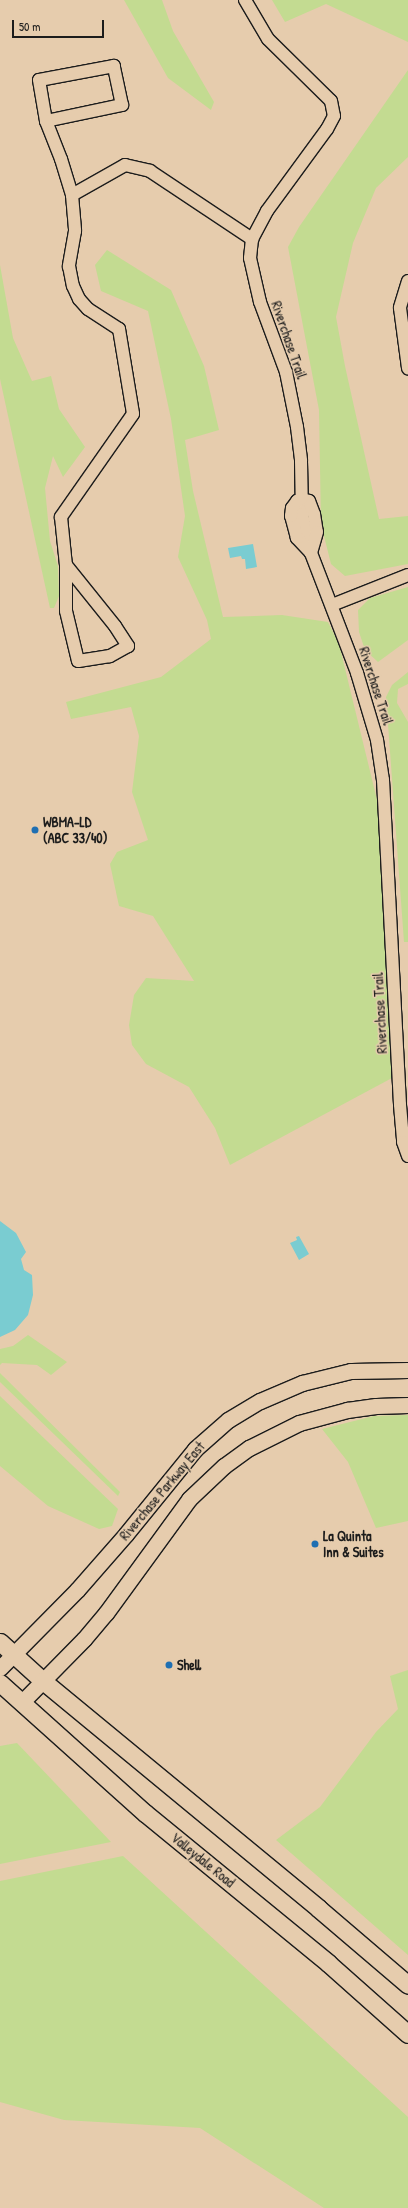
<!DOCTYPE html>
<html>
<head>
<meta charset="utf-8">
<style>
	body { margin:0 }
	#map { position:relative; width:408px; height:2208px; overflow:hidden; background:#e6ccad; font-family:"Patrick Hand",sans-serif }
	div>[style] { position:absolute }
	[style*='--x'] { left:calc(var(--x)*1px); top:calc(var(--y)*1px); width:calc(var(--w)*1px); rotate:calc(var(--a)*1deg) }
	.green>* { inset:0; background:#c3db91 }
	.water>* { inset:0; background:#7accd1 }
	.roads { filter:drop-shadow(1px 0 #1c1c1c) drop-shadow(-1px 0 #1c1c1c) drop-shadow(0 1px #1c1c1c) drop-shadow(0 -1px #1c1c1c) }
	.minor>* { height:12px; margin:-6px; padding:0 6px; transform-origin:6px; border-radius:6px; background:#e6ccad }
	.tertiary>* { height:15px; margin:-7.5px; padding:0 7.5px; transform-origin:7.5px; border-radius:7.5px; background:#e6ccad }
	.secondary>* { height:17px; margin:-8.5px; padding:0 8.5px; transform-origin:8.5px; border-radius:8.5px; background:#e6ccad }
	.dots>* { width:11px; height:11px; translate:-50% -50%; box-sizing:border-box; border:2px solid #e6ccad; border-radius:50% }
	span { translate:-50% -50%; white-space:nowrap; text-align:center; line-height:1.15; -webkit-text-stroke:3px #e6ccad; paint-order:stroke }
	.street-label { font-size:14px; color:#1c1c1c }
	.poi-label { font-size:14px; color:#1c1c1c; font-weight:700 }
	.left { translate:0 -50%; text-align:left }
	.scale { position:absolute; left:12px; top:20px; width:92px; height:18px; box-sizing:border-box; border:2px solid #1c1c1c; border-top:0; padding-left:5px; font-size:12px; line-height:14px; white-space:nowrap; color:#1c1c1c; -webkit-text-stroke:3px #e6ccad; paint-order:stroke }
</style>
</head>
<body>
<div id="map">
	<div class="green">
		<div style="clip-path:polygon(124px 0,162px 0,173px 31px,214px 102px,211px 110px,168px 78px)"></div>
		<div style="clip-path:polygon(272px 0,408px 0,408px 42px,326px 4px,285px 22px)"></div>
		<div style="clip-path:polygon(408px 70px,408px 157px,376px 188px,353px 243px,336px 317px,345px 366px,379px 519px,408px 516px,408px 564px,345px 576px,331px 564px,321px 524px,319px 410px,288px 247px,299px 227px)"></div>
		<div style="clip-path:polygon(107px 250px,171px 290px,204px 366px,219px 430px,185px 440px,193px 491px,223px 617px,282px 615px,328px 622px,339px 644px,379px 808px,392px 1078px,230px 1165px,215px 1128px,189px 1087px,146px 1064px,132px 1045px,129px 1025px,134px 995px,146px 978px,194px 981px,153px 916px,119px 906px,110px 864px,117px 852px,148px 840px,132px 792px,139px 736px,131px 707px,71px 719px,66px 702px,161px 677px,211px 639px,207px 620px,178px 557px,185px 516px,171px 419px,148px 311px,101px 291px,95px 265px)"></div>
		<div style="clip-path:polygon(0 265px,13px 338px,32px 381px,51px 376px,59px 409px,85px 447px,63px 477px,53px 456px,45px 488px,50px 541px,58px 566px,59px 596px,54px 608px,50px 608px,0 379px)"></div>
		<div style="clip-path:polygon(408px 587px,408px 640px,378px 662px,365px 650px,359px 632px,358px 610px,370px 598px)"></div>
		<div style="clip-path:polygon(408px 672px,408px 684px,398px 689px,397px 703px,408px 722px,408px 942px,404px 942px,386px 697px,392px 685px)"></div>
		<div style="clip-path:polygon(28px 1335px,67px 1362px,51px 1375px,37px 1365px,2px 1363px,0 1365px,0 1349px,13px 1346px)"></div>
		<div style="clip-path:polygon(0 1373px,120px 1492px,118px 1496px,0 1382px)"></div>
		<div style="clip-path:polygon(0 1396px,118px 1509px,112px 1526px,99px 1529px,48px 1506px,0 1466px)"></div>
		<div style="clip-path:polygon(408px 1415px,408px 1521px,376px 1528px,348px 1462px,322px 1429px,374px 1416px)"></div>
		<div style="clip-path:polygon(408px 1670px,408px 1955px,276px 1840px,320px 1807px,376px 1732px,398px 1709px,390px 1676px)"></div>
		<div style="clip-path:polygon(17px 1743px,111px 1842px,0 1864px,0 1746px)"></div>
		<div style="clip-path:polygon(123px 1856px,408px 2117px,408px 2208px,324px 2208px,200px 2128px,64px 2120px,0 2102px,0 1881px)"></div>
	</div>
	<div class="water">
		<div style="clip-path:polygon(253px 544px,257px 567px,246px 569px,245px 559px,242px 559px,241px 556px,230px 558px,228px 548px)"></div>
		<div style="clip-path:polygon(0 1221px,16px 1233px,26px 1252px,21px 1259px,24px 1270px,32px 1275px,33px 1295px,28px 1315px,15px 1330px,0 1337px)"></div>
		<div style="clip-path:polygon(299px 1236px,309px 1254px,299px 1260px,290px 1243px,297px 1240px,296px 1237px)"></div>
	</div>
	<div class="roads">
		<div class="minor">
			<div style="--x:245;--y:0;--w:45;--a:59.5"></div>
			<div style="--x:268;--y:39;--w:88;--a:44.5"></div>
			<div style="--x:331;--y:101;--w:15;--a:79"></div>
			<div style="--x:334;--y:116;--w:15;--a:118"></div>
			<div style="--x:327;--y:129;--w:102;--a:126.2"></div>
			<div style="--x:267;--y:211;--w:32;--a:118"></div>
			<div style="--x:252;--y:239;--w:19;--a:96"></div>
			<div style="--x:250;--y:258;--w:45;--a:77.2"></div>
			<div style="--x:260;--y:302;--w:75;--a:69.6"></div>
			<div style="--x:286;--y:372;--w:56;--a:78.7"></div>
			<div style="--x:297;--y:427;--w:34;--a:83"></div>
			<div style="--x:301;--y:461;--w:53;--a:88.9"></div>
			<div style="--x:302;--y:514;--w:40;--a:77"></div>
			<div style="--x:311;--y:553;--w:129;--a:69"></div>
			<div style="--x:357;--y:673;--w:70;--a:73.4"></div>
			<div style="--x:377;--y:740;--w:40;--a:81.5"></div>
			<div style="--x:383;--y:780;--w:325;--a:87"></div>
			<div style="--x:400;--y:1105;--w:37;--a:85"></div>
			<div style="--x:403;--y:1142;--w:15;--a:70"></div>
			<div style="--x:46;--y:121;--w:78;--a:-11.9"></div>
			<div style="--x:122;--y:105;--w:40;--a:-102"></div>
			<div style="--x:114;--y:66;--w:76;--a:169.4"></div>
			<div style="--x:39;--y:80;--w:42;--a:80.3"></div>
			<div style="--x:46;--y:121;--w:41;--a:68.5"></div>
			<div style="--x:61;--y:159;--w:38;--a:73"></div>
			<div style="--x:72;--y:195;--w:36;--a:85"></div>
			<div style="--x:75;--y:231;--w:36;--a:100"></div>
			<div style="--x:69;--y:266;--w:20;--a:79"></div>
			<div style="--x:73;--y:286;--w:14;--a:65"></div>
			<div style="--x:79;--y:299;--w:13;--a:48"></div>
			<div style="--x:88;--y:309;--w:37;--a:33"></div>
			<div style="--x:119;--y:329;--w:86;--a:80.6"></div>
			<div style="--x:133;--y:414;--w:126;--a:125"></div>
			<div style="--x:61;--y:517;--w:48;--a:84.1"></div>
			<div style="--x:72;--y:195;--w:61;--a:-29.5"></div>
			<div style="--x:125;--y:165;--w:26;--a:13"></div>
			<div style="--x:150;--y:171;--w:123;--a:33.7"></div>
			<div style="--x:408;--y:281;--w:28;--a:107"></div>
			<div style="--x:400;--y:308;--w:61;--a:82.4"></div>
			<div style="--x:301;--y:499;--w:8;--a:14"></div>
			<div style="--x:309;--y:501;--w:14;--a:69"></div>
			<div style="--x:314;--y:514;--w:18;--a:81"></div>
			<div style="--x:317;--y:532;--w:22;--a:106"></div>
			<div style="--x:311;--y:553;--w:21;--a:-133"></div>
			<div style="--x:297;--y:538;--w:23;--a:-105"></div>
			<div style="--x:291;--y:516;--w:8;--a:-83"></div>
			<div style="--x:292;--y:508;--w:9;--a:-54"></div>
			<div style="--x:297;--y:501;--w:4;--a:-27"></div>
			<div style="--x:66;--y:565;--w:78;--a:51.2"></div>
			<div style="--x:115;--y:626;--w:24;--a:57"></div>
			<div style="--x:128;--y:646;--w:21;--a:151"></div>
			<div style="--x:110;--y:656;--w:32;--a:171"></div>
			<div style="--x:78;--y:661;--w:51;--a:-103.5"></div>
			<div style="--x:66;--y:611;--w:46;--a:-90"></div>
			<div style="--x:332;--y:605;--w:82;--a:-21.5"></div>
		</div>
		<div class="tertiary">
			<div style="--x:0;--y:1668;--w:110;--a:-45.4"></div>
			<div style="--x:77;--y:1590;--w:74;--a:-48.8"></div>
			<div style="--x:126;--y:1534;--w:109;--a:-50.9"></div>
			<div style="--x:195;--y:1449;--w:44;--a:-41.3"></div>
			<div style="--x:228;--y:1420;--w:37;--a:-31"></div>
			<div style="--x:260;--y:1401;--w:46;--a:-23.2"></div>
			<div style="--x:302;--y:1383;--w:50;--a:-13.8"></div>
			<div style="--x:351;--y:1371;--w:57;--a:-1"></div>
			<div style="--x:22;--y:1702;--w:88;--a:-45.5"></div>
			<div style="--x:84;--y:1639;--w:34;--a:-50"></div>
			<div style="--x:106;--y:1613;--w:141;--a:-53.9"></div>
			<div style="--x:189;--y:1499;--w:48;--a:-43.3"></div>
			<div style="--x:224;--y:1466;--w:31;--a:-36"></div>
			<div style="--x:249;--y:1448;--w:56;--a:-26.6"></div>
			<div style="--x:299;--y:1423;--w:50;--a:-15.2"></div>
			<div style="--x:347;--y:1410;--w:29;--a:-8"></div>
			<div style="--x:376;--y:1406;--w:32;--a:-2"></div>
		</div>
		<div class="secondary">
			<div style="--x:0;--y:1642;--w:58;--a:42.2"></div>
			<div style="--x:43;--y:1681;--w:357;--a:39.5"></div>
			<div style="--x:318;--y:1908;--w:118;--a:40.5"></div>
			<div style="--x:0;--y:1683;--w:195;--a:41.9"></div>
			<div style="--x:145;--y:1813;--w:237;--a:39.3"></div>
			<div style="--x:328;--y:1963;--w:107;--a:41.6"></div>
		</div>
	</div>
	<div class="dots">
		<div style="left:35px;top:830px;background:#1f6fb2"></div>
		<div style="left:315px;top:1544px;background:#1f6fb2"></div>
		<div style="left:169px;top:1665px;background:#1f6fb2"></div>
	</div>
	<div class="street-label">
		<span style="left:289px;top:340px;rotate:71deg">Riverchase Trail</span>
		<span style="left:376px;top:686px;rotate:72deg">Riverchase Trail</span>
		<span style="left:380px;top:1013px;rotate:-93deg">Riverchase Trail</span>
		<span style="left:162px;top:1491px;rotate:-50deg">Riverchase Parkway East</span>
		<span style="left:203px;top:1860px;rotate:39deg">Valleydale Road</span>
	</div>
	<div class="poi-label">
		<span class="left" style="left:43px;top:830px">WBMA-LD<br>(ABC 33/40)</span>
		<span class="left" style="left:323px;top:1544px">La Quinta<br>Inn &amp; Suites</span>
		<span class="left" style="left:177px;top:1665px">Shell</span>
	</div>
	<div class="scale">50 m</div>
</div>
</body>
</html>
